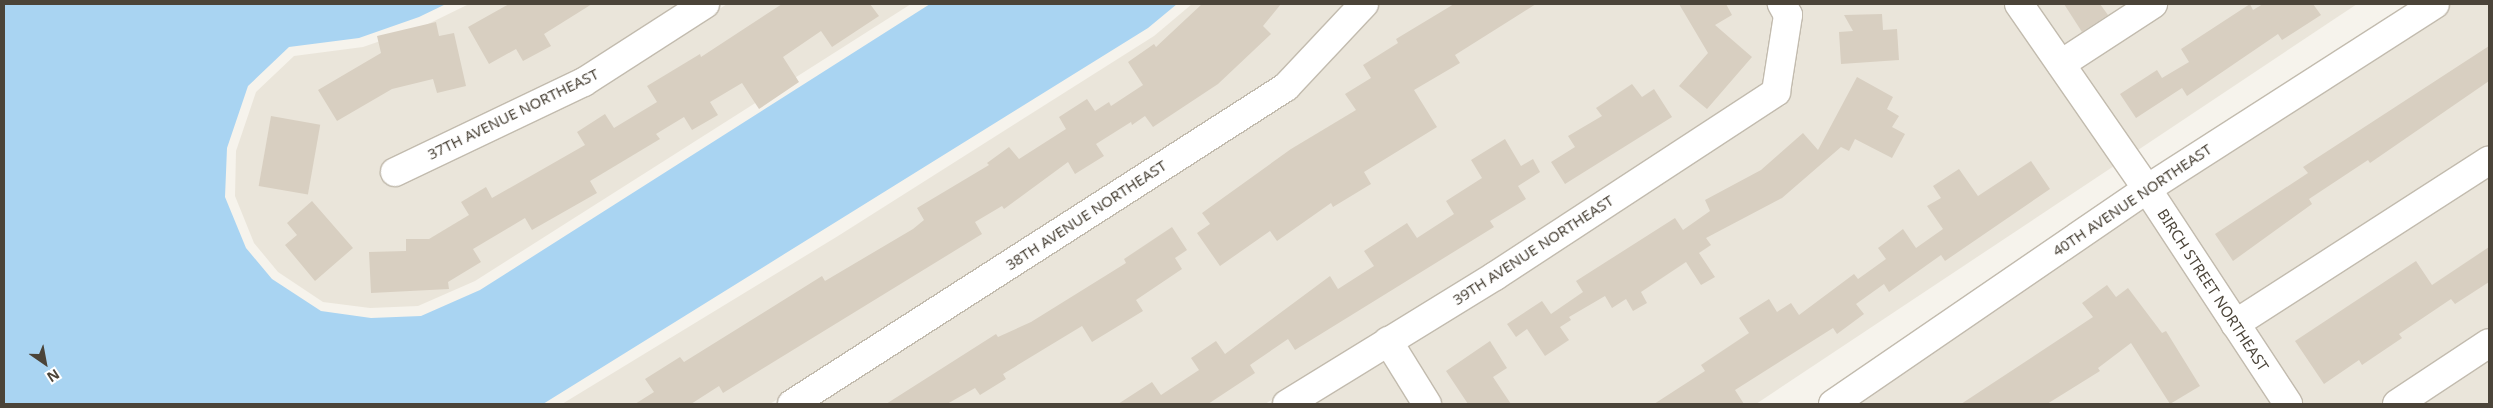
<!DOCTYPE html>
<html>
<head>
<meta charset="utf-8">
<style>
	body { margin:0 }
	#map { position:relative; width:2493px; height:408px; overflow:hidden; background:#f6f3ec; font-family:"Noto Sans",sans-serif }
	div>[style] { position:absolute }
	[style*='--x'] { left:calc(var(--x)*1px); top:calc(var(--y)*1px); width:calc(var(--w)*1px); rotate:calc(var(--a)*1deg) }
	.residential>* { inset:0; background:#eae5da }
	.water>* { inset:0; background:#a9d4f2 }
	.building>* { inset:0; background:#d8cfc1; transform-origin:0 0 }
	.roads { filter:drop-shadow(1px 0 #c2bbae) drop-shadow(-1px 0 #c2bbae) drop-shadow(0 1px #c2bbae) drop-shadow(0 -1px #c2bbae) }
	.minor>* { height:28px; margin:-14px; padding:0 14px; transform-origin:14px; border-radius:14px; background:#fff }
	span { translate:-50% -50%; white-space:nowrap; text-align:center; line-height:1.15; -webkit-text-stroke:4.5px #fff; paint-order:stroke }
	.street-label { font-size:15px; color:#4b4439 }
	.frame { position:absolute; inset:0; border:5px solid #4b4439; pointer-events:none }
	.north { position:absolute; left:20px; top:338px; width:50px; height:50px; -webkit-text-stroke:4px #fff; paint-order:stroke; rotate:147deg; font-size:14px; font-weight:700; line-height:20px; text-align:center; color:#4b4439 }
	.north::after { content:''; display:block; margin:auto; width:18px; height:22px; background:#4b4439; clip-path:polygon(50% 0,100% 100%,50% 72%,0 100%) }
</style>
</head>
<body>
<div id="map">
	<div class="residential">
		<div style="clip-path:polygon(469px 4px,684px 4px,578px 72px,381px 166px,391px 187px,590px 92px,727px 4px,911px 4px,475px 281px,418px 306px,370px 308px,323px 302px,278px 272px,254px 243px,235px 196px,236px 151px,256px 92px,294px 56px,363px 47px,424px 26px)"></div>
		<div style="clip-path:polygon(1192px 4px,1348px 4px,1278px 77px,770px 404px,562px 404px,838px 236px,1154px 36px)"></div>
		<div style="clip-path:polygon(1380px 4px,1769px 4px,1777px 16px,1766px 84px,1489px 266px,1265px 404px,813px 404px,1292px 96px)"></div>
		<div style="clip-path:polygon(1794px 4px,2007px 4px,2117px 164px,1756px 404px,1439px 404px,1403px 346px,1778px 104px,1784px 106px,1791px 96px,1787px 90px)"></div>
		<div style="clip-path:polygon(2032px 4px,2357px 4px,2135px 152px)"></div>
		<div style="clip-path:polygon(2435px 4px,2489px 4px,2489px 404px,1833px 404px)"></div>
		<div style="clip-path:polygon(1385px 357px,1415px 404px,1310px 404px)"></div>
	</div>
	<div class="water">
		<div style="clip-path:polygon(4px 4px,446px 4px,419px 17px,359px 38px,289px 47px,248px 86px,227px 148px,225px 197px,246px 248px,272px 279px,321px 311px,371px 318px,421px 316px,480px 290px,930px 4px,1177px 4px,1148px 28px,543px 404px,4px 404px)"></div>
	</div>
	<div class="building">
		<div style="clip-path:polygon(509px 4px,592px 4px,544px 34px,551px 46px,523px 61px,516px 49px,489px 64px,468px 27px)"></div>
		<div style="clip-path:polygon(782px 4px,870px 4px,879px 16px,832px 47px,821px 31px,783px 57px,799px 82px,759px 109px,742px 83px,710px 102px,718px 115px,692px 130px,684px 117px,656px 134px,660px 139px,590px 181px,597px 193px,532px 230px,525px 218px,473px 249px,481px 262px,448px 282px,449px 289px,371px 293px,369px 252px,406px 251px,406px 239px,429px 239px,469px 215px,461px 202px,486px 187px,492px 198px,585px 145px,577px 132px,605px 114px,614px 128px,657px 102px,647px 86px,700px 54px,701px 57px)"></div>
		<div style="clip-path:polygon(1202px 4px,1281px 4px,1263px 26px,1271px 34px,1218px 84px,1153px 127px,1145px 116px,1132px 125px,1131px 122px,1096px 144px,1104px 156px,1075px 174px,1068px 162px,1004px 209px,1002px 206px,975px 222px,982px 234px,723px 393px,719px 386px,691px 404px,635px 404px,654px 392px,645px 379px,680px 357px,684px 362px,822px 276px,825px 281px,913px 229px,924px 220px,917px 208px,989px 165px,987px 163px,1009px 147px,1019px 159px,1066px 129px,1059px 117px,1087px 99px,1095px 111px,1109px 102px,1111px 106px,1143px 85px,1128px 62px,1154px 44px,1156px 47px)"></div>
		<div style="clip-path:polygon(1454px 4px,1536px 4px,1455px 55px,1460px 63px,1414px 90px,1437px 127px,1364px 172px,1371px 184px,1333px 207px,1331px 203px,1277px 241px,1270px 231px,1220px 266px,1197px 233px,1210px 224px,1202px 213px,1291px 149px,1356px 110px,1345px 94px,1371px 78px,1363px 65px,1398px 43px,1396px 39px)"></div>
		<div style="clip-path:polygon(1679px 4px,1726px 4px,1732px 15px,1715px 25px,1752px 57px,1707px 109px,1679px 86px,1708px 53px)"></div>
		<div style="clip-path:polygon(2064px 4px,2100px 4px,2108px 15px,2082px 32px)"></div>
		<div style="clip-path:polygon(2250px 4px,2253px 10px,2263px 4px,2313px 4px,2321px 15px,2282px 40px,2278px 34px,2187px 96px,2182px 88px,2136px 118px,2120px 94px,2157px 70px,2162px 78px,2189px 62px,2181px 49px)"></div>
		<div style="clip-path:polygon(1882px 14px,1883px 30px,1897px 29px,1899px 60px,1841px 64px,1839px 32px,1853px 31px,1844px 15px)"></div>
		<div style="clip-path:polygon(436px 22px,439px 36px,454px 33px,466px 86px,437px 93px,433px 79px,392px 89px,337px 121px,318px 90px,381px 53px,377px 36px)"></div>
		<div style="clip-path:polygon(2489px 46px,2489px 81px,2370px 163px,2368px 160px,2309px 199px,2312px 204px,2233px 261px,2215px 234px,2308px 173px,2303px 167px)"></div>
		<div style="clip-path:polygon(1857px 77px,1893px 97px,1887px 109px,1899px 116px,1892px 127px,1905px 134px,1892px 158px,1855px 139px,1849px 151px,1841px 147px,1782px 198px,1706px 238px,1711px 245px,1699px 253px,1715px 277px,1701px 285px,1686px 262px,1641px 292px,1647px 303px,1633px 311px,1626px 299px,1612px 308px,1605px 296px,1569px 317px,1571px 320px,1560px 327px,1569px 340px,1545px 356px,1527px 329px,1516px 337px,1507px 324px,1542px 301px,1551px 314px,1583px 292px,1576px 281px,1675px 218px,1683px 230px,1710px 211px,1705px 200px,1761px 170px,1803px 133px,1818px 150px)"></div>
		<div style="clip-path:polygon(1632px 84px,1642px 97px,1654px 89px,1672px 117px,1565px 184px,1551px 162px,1575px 147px,1568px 136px,1602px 116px,1596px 108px)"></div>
		<div style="left:271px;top:116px;width:50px;height:71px;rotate:10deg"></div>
		<div style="clip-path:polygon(1505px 139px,1521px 166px,1533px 159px,1540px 172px,1518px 186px,1526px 199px,1490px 221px,1494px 227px,1295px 350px,1288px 339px,1250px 365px,1255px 373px,1208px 404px,1118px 404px,1152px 382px,1161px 395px,1199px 370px,1191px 358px,1216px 341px,1225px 354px,1330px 276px,1338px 289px,1374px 266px,1364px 251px,1407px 223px,1417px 238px,1454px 214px,1446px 201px,1482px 178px,1471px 160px)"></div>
		<div style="clip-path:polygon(2031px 161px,2050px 189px,1945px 261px,1941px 255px,1889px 292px,1884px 284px,1856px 304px,1864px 314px,1837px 334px,1833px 328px,1735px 390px,1744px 404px,1654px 404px,1705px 371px,1701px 365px,1749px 333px,1739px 318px,1769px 299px,1777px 312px,1791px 303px,1799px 315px,1854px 274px,1858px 279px,1886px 259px,1878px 248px,1903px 229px,1916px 248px,1943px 229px,1927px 206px,1941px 198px,1933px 186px,1959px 169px,1978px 196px)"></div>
		<div style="clip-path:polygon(312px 201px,353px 248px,315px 281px,285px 245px,297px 235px,287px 223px)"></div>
		<div style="clip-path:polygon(1172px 227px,1187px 250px,1175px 258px,1182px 269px,1136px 300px,1143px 311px,1092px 342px,1082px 326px,1003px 374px,1006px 379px,980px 395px,975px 388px,947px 404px,886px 404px,996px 334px,998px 337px,1031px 322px,1126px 263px,1124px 259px)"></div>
		<div style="clip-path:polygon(2489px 247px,2489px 282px,2455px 304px,2451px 299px,2399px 334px,2402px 338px,2362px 365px,2359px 360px,2324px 384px,2295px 341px,2416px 261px,2432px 285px)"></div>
		<div style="clip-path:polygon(2107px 285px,2116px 297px,2128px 288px,2162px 333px,2166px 331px,2200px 386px,2170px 404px,2131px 343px,2098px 368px,2100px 371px,2047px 404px,1961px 404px,2093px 317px,2082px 303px)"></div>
		<div style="clip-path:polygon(1490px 341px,1507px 368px,1493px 377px,1511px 404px,1468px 404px,1446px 371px)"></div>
	</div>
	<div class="roads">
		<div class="minor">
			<div style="--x:2019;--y:4;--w:225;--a:55.3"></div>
			<div style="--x:2147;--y:189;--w:257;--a:56.7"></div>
			<div style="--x:2061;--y:64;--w:110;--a:-33.1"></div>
			<div style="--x:395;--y:172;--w:209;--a:-25.5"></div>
			<div style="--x:584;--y:82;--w:144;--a:-32.8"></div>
			<div style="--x:2235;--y:324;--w:302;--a:-32.8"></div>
			<div style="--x:1388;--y:341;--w:74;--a:58.2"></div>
			<div style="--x:792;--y:404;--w:587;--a:-32.69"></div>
			<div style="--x:1286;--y:87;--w:114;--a:-46.8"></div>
			<div style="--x:1287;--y:404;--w:244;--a:-31.6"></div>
			<div style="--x:1495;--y:276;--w:336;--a:-33.2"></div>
			<div style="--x:1776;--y:92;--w:78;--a:-81.1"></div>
			<div style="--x:1788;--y:15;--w:13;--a:-119"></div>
			<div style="--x:1833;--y:404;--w:381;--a:-34.4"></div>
			<div style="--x:2147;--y:189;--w:342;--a:-32.7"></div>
			<div style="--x:2397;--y:404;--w:110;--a:-33.5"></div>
		</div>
	</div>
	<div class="street-label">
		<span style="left:513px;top:114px;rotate:-26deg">37TH AVENUE NORTHEAST</span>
		<span style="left:2132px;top:200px;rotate:-34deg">40TH AVENUE NORTHEAST</span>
		<span style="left:1086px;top:215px;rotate:-33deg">38TH AVENUE NORTHEAST</span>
		<span style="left:1533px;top:250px;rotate:-33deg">39TH AVENUE NORTHEAST</span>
		<span style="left:2213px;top:290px;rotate:57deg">BIRCH STREET NORTHEAST</span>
	</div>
	<div class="frame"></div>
	<div class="north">N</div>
</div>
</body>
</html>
